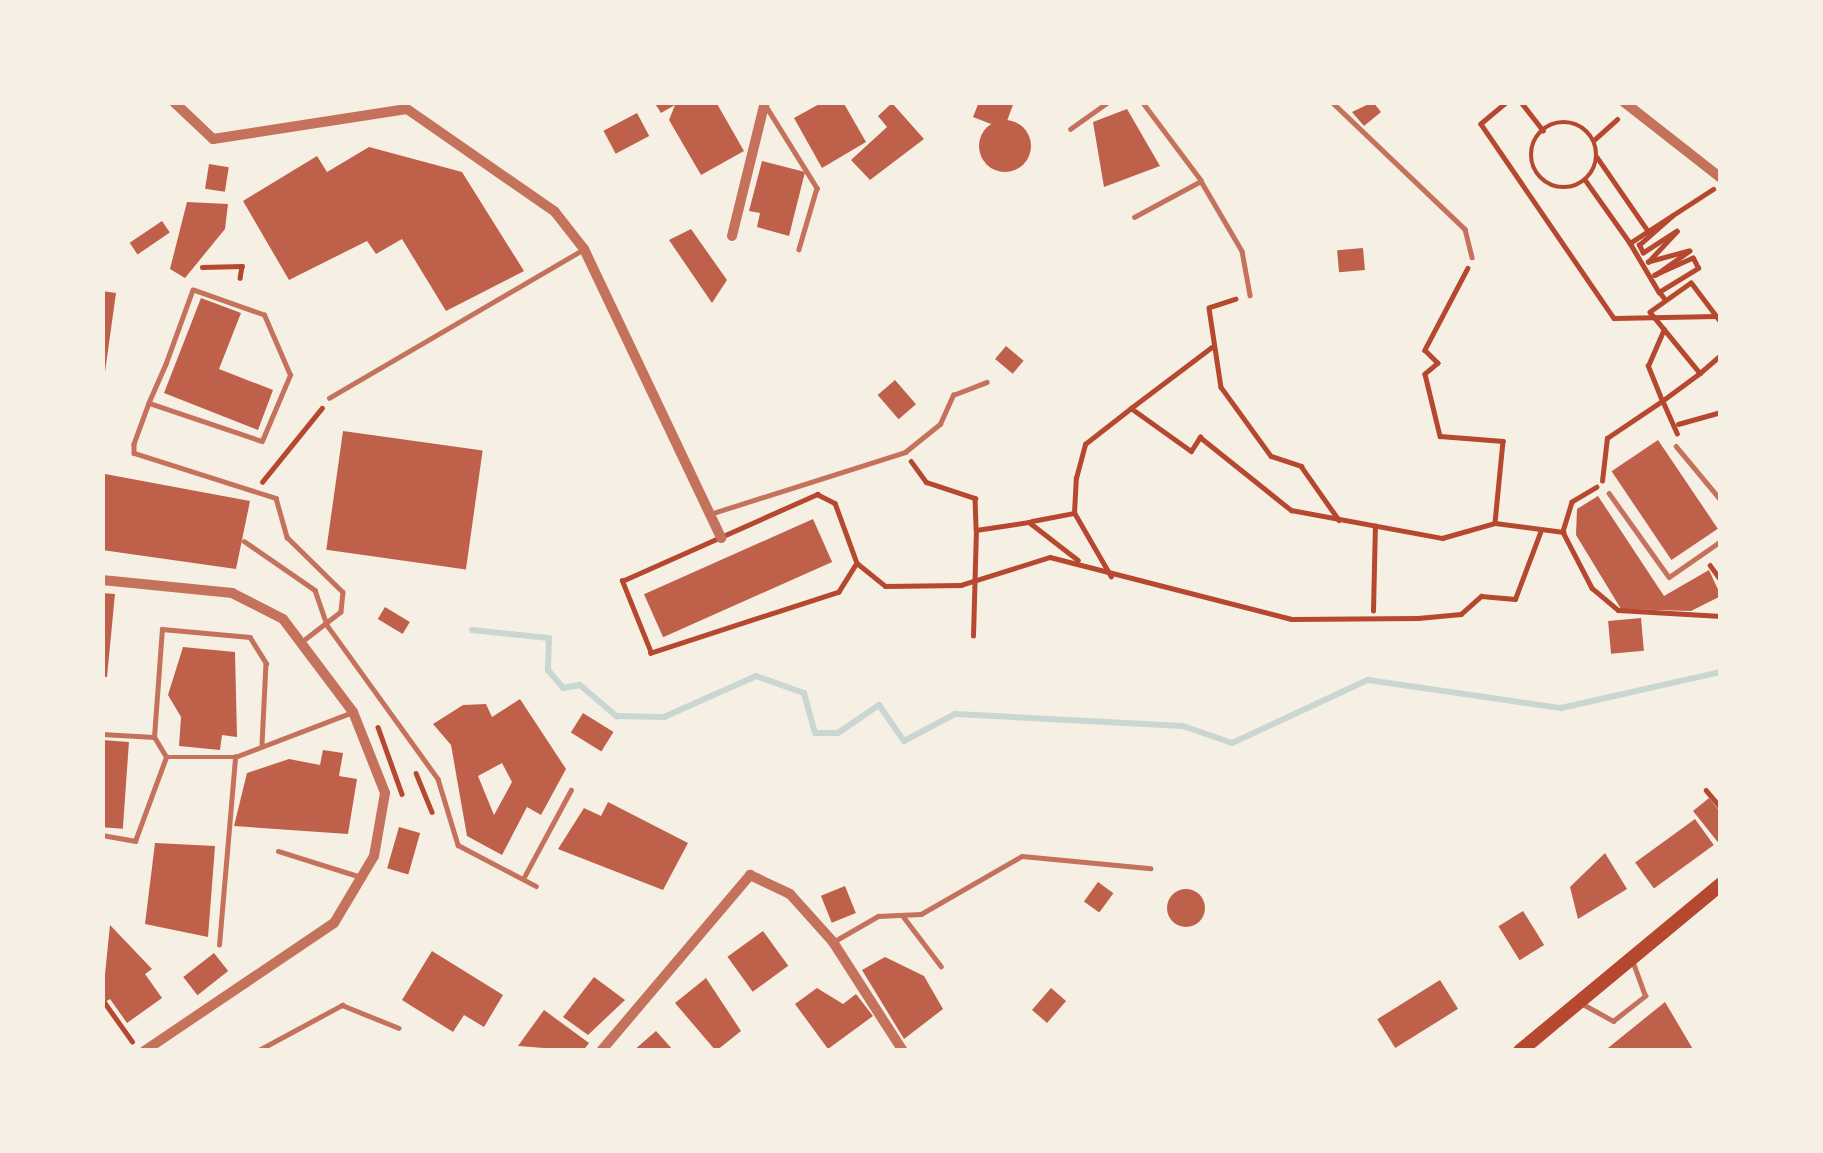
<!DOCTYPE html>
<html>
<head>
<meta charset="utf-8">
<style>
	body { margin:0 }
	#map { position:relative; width:1823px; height:1153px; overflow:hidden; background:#f6efe4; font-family:Lato,sans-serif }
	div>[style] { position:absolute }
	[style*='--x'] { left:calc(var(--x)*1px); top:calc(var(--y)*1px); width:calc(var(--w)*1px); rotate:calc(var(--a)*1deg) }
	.stream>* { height:6px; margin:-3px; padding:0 3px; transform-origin:3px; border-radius:3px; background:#c9d6d2 }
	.building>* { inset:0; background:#bf614a; transform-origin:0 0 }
	.round { border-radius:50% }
	.path>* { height:4.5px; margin:-2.25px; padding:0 2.25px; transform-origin:2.25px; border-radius:2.25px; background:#b5482f }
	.path>.ring { margin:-2.25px; padding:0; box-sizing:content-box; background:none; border:4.5px solid #b5482f; border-radius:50% }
	.service>* { height:4.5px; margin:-2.25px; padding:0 2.25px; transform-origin:2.25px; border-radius:2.25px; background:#c5725c }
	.minor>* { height:10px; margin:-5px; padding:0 5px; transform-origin:5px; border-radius:5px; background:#c5725c }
	.secondary>* { height:14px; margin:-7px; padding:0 7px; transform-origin:7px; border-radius:7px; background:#b5482f }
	span { translate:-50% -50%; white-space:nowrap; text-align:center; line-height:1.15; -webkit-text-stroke:10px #f6efe4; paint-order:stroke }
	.frame { position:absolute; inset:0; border:105px solid #f6efe4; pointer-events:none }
</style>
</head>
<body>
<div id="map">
	<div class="stream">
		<div style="--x:472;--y:630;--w:77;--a:5.9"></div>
		<div style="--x:549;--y:638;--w:32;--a:92"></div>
		<div style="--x:548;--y:670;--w:23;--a:50"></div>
		<div style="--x:563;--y:688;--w:17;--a:-10"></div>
		<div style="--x:580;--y:685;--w:48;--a:40.7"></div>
		<div style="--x:616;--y:716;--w:48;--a:1.2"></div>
		<div style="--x:664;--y:717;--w:101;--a:-24"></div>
		<div style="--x:756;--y:676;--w:51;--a:19.5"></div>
		<div style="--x:804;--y:693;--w:41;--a:74.6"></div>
		<div style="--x:815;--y:733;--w:23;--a:0"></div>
		<div style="--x:838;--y:733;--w:50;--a:-34.3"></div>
		<div style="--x:879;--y:705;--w:44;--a:55.2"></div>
		<div style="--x:904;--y:741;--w:58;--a:-27.9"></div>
		<div style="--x:955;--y:714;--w:228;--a:3"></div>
		<div style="--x:1183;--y:726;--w:52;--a:19.1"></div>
		<div style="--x:1232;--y:743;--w:150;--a:-24.9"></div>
		<div style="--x:1368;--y:680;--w:195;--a:8.3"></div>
		<div style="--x:1561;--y:708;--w:164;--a:-12.7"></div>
	</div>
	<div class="building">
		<div style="clip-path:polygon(654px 102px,716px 102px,744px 151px,701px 175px,669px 120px,675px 105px,661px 113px)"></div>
		<div style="clip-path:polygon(823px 102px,843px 102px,866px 142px,822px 168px,794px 118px)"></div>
		<div style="clip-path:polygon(979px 102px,1014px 102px,1007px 121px,991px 124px,973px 117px)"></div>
		<div style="clip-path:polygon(1373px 102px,1381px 112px,1364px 126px,1352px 112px)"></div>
		<div style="clip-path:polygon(892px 103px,924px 139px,870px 180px,851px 160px,887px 127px,878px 116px)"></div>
		<div style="clip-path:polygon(1127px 109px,1160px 166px,1104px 187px,1093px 122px)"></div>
		<div style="left:637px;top:113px;width:26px;height:38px;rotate:62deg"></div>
		<div class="round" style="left:979px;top:120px;width:52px;height:52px"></div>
		<div style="clip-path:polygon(369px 147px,462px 172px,524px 271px,446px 311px,402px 239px,376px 254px,367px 241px,289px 280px,243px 201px,317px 156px,327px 172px)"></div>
		<div style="clip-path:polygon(762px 161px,805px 172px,789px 236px,757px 227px,760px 213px,749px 211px)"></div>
		<div style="left:209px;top:164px;width:20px;height:25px;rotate:9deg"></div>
		<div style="clip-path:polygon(187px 202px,228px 204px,225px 229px,185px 278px,170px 269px)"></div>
		<div style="left:162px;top:221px;width:14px;height:39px;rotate:56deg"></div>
		<div style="clip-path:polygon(691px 229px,727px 280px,712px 303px,669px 240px)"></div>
		<div style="left:1363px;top:248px;width:22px;height:26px;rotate:85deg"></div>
		<div style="clip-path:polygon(102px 291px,116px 293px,105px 372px,102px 372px)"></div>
		<div style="clip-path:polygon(201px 298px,241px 313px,219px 369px,273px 390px,258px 430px,164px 393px)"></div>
		<div style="left:1006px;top:346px;width:23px;height:17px;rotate:40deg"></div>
		<div style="left:895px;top:380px;width:32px;height:23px;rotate:49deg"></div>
		<div style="left:343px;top:431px;width:141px;height:120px;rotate:8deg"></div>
		<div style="left:1658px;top:440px;width:107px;height:56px;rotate:56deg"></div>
		<div style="clip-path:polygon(105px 474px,250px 501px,236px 569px,102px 550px)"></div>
		<div style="clip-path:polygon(1598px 496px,1664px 596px,1709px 570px,1721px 596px,1691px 611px,1621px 609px,1576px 535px,1577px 509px)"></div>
		<div style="left:813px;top:519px;width:47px;height:185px;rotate:66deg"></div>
		<div style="clip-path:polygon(102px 593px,115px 594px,107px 677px,102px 677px)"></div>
		<div style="left:385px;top:607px;width:29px;height:14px;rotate:31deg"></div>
		<div style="left:1641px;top:618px;width:33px;height:33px;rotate:85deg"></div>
		<div style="clip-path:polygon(183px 647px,235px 652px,237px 737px,222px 735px,220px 750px,179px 746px,181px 717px,168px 695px)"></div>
		<div style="clip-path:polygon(evenodd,520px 699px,566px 769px,541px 815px,527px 807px,502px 855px,467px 836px,451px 745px,433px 724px,463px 705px,486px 704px,492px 717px,520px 699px,502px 763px,512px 782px,494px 815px,478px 776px,502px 763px)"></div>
		<div style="left:583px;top:713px;width:36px;height:23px;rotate:32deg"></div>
		<div style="left:102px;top:740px;width:27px;height:87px;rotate:4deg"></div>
		<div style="clip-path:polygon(323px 750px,343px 753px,339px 776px,357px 779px,348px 834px,234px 826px,247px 773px,289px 759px,320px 765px)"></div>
		<div style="clip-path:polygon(1709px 798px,1721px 813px,1721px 846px,1693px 811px)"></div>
		<div style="clip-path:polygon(608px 802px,688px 843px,663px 890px,558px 849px,584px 808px,601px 816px)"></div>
		<div style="left:1695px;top:819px;width:32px;height:74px;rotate:54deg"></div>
		<div style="left:399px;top:827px;width:22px;height:43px;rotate:16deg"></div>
		<div style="clip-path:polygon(155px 843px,215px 846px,208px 937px,145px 924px)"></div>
		<div style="clip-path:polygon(1605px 853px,1627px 889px,1578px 919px,1570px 887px)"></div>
		<div style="left:1098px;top:882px;width:19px;height:24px;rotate:36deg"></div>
		<div style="left:845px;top:886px;width:29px;height:26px;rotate:68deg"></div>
		<div class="round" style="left:1167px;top:889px;width:38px;height:38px"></div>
		<div style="left:1523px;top:911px;width:40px;height:29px;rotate:58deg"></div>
		<div style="clip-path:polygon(110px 925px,152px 969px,145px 974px,162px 998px,127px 1023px,110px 999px,102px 1004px)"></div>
		<div style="left:763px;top:931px;width:43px;height:44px;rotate:54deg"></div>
		<div style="clip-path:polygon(432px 951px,503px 995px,484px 1027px,464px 1015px,453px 1032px,402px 1000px)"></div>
		<div style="left:214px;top:953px;width:23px;height:39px;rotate:52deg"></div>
		<div style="clip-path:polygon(885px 957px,924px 976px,943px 1009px,904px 1039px,862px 970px)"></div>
		<div style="clip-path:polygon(594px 977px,625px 1000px,588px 1035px,563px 1017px)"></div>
		<div style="clip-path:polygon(706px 978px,741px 1031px,716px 1051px,675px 1003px)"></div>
		<div style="left:1440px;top:980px;width:34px;height:74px;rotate:58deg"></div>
		<div style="clip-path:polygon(817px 988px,843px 1004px,856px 994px,873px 1016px,828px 1049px,795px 1004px)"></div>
		<div style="left:1051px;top:988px;width:20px;height:29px;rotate:41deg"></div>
		<div style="clip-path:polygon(1665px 1002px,1694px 1051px,1591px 1051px,1608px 1048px)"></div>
		<div style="clip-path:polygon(544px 1010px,589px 1043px,583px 1051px,518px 1046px)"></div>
		<div style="clip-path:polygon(656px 1031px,674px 1051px,633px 1051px)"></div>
	</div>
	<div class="path">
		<div style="--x:1507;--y:102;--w:34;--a:140"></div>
		<div style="--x:1481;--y:124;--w:235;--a:55.6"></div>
		<div style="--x:1614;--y:318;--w:102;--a:-1.1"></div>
		<div style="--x:1521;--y:102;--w:36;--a:52"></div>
		<div class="ring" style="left:1531px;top:122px;width:61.5px;height:61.5px"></div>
		<div style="--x:1594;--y:140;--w:31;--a:-42"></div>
		<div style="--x:1597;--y:157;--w:90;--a:55.4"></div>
		<div style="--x:1586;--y:181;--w:76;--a:54.6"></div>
		<div style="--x:1630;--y:243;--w:99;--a:-33"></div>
		<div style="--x:1630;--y:243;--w:57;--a:59.4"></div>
		<div style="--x:202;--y:267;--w:40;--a:-1.4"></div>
		<div style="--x:242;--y:266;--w:12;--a:99"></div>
		<div style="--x:1468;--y:268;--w:93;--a:117.7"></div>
		<div style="--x:1425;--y:350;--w:18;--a:45"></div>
		<div style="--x:1438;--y:363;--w:17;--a:140"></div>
		<div style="--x:1425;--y:374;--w:64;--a:76.4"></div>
		<div style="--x:1440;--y:436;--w:63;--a:4.5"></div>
		<div style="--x:1503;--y:441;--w:82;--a:95.6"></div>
		<div style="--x:1236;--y:299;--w:28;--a:162"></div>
		<div style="--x:1209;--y:308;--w:80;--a:81.4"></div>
		<div style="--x:1221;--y:387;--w:85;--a:54.1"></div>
		<div style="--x:1271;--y:456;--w:32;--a:18"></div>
		<div style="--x:1301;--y:466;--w:66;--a:54.9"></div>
		<div style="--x:1665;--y:300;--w:10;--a:-127"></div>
		<div style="--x:1659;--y:292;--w:46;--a:-31.6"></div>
		<div style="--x:1698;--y:268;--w:11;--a:-117"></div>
		<div style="--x:1693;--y:258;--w:42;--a:155.9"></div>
		<div style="--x:1655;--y:275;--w:42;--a:-35.2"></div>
		<div style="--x:1689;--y:251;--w:42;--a:165"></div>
		<div style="--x:1648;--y:262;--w:42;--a:-46.9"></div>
		<div style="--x:1677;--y:231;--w:40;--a:147.1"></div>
		<div style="--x:1643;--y:253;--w:9;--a:-117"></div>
		<div style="--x:1639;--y:245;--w:45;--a:-41.4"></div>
		<div style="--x:1721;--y:323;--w:50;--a:-126.9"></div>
		<div style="--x:1691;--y:283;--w:50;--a:144.7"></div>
		<div style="--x:1650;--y:312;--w:79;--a:50.7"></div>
		<div style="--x:1700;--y:373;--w:28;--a:-41"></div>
		<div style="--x:1131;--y:408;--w:101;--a:-37"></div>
		<div style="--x:1678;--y:424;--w:45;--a:-15.6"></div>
		<div style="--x:1677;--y:434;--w:36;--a:-114"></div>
		<div style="--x:1662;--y:401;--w:47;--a:-36.4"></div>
		<div style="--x:911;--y:461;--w:26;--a:54"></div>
		<div style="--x:926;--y:482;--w:52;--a:18.1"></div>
		<div style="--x:975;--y:498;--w:32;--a:88"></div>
		<div style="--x:976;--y:530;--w:54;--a:-8.6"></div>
		<div style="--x:1029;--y:522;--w:62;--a:37.8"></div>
		<div style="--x:1602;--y:481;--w:43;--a:-83.4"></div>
		<div style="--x:1607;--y:438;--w:66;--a:-33.9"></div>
		<div style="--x:1662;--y:401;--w:38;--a:-112"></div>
		<div style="--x:1648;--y:366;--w:40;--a:-66.6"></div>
		<div style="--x:262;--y:482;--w:95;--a:-51"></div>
		<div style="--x:1597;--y:487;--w:29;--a:149"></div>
		<div style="--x:1572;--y:502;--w:31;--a:107"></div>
		<div style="--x:1563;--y:532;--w:63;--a:62.6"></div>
		<div style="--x:1592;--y:588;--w:34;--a:40"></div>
		<div style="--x:1618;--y:610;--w:103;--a:3.3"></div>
		<div style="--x:817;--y:494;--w:20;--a:27"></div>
		<div style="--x:835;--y:503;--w:64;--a:69.9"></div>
		<div style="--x:857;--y:563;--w:34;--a:122"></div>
		<div style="--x:839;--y:592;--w:198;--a:162"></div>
		<div style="--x:651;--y:653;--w:78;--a:-111.9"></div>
		<div style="--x:622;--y:581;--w:214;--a:-24"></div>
		<div style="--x:1032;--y:521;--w:43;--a:-10.8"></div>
		<div style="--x:857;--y:563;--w:36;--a:39"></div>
		<div style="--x:885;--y:586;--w:76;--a:-0.8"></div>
		<div style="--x:961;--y:585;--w:93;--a:-17.5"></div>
		<div style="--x:1050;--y:557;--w:249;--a:14.4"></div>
		<div style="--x:1291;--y:619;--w:127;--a:-0.5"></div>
		<div style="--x:1418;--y:618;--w:43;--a:-5.3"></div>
		<div style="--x:1461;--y:614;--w:27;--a:-42"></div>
		<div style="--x:1481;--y:596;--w:34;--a:5"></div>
		<div style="--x:1515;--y:599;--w:71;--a:-69.3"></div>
		<div style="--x:1710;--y:565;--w:19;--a:54"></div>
		<div style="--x:1111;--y:577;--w:74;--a:-120"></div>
		<div style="--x:1074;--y:513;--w:35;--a:-87"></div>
		<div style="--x:1076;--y:478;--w:35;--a:-75"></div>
		<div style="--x:1085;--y:444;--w:58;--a:-38"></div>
		<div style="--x:1131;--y:408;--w:74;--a:35.6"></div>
		<div style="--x:1191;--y:451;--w:17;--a:-57"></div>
		<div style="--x:1200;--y:437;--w:117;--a:38.7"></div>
		<div style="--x:1291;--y:510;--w:154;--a:10.5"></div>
		<div style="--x:1442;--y:538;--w:55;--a:-15.8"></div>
		<div style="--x:1495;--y:523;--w:69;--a:7.5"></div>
		<div style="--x:1373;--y:611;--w:85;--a:-88.7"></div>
		<div style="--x:973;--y:636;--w:106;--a:-88.4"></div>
		<div style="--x:378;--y:727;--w:71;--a:70.3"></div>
		<div style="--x:416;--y:773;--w:42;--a:67.7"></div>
		<div style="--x:1706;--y:790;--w:23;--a:50"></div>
		<div style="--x:105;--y:1003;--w:47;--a:54.6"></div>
	</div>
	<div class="service">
		<div style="--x:1332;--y:102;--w:184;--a:43.7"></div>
		<div style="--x:1465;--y:229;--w:29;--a:76"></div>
		<div style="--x:766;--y:106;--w:97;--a:58.1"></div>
		<div style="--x:817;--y:188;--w:64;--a:106.4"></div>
		<div style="--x:1070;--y:129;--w:47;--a:-35.4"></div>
		<div style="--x:1201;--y:181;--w:81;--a:59.6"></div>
		<div style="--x:1242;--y:251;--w:45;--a:79.7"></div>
		<div style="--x:1134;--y:217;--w:76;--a:-28.2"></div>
		<div style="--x:1201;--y:181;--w:99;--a:-126.8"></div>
		<div style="--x:329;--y:398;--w:295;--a:-30.3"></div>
		<div style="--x:149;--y:403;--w:119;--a:18.6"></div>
		<div style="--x:262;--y:441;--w:72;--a:-67"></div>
		<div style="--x:290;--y:375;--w:65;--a:-113.4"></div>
		<div style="--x:264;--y:315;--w:75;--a:-160.6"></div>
		<div style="--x:193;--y:290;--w:79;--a:110"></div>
		<div style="--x:166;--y:364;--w:43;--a:113.6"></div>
		<div style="--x:149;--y:403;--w:44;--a:110.1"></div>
		<div style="--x:134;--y:444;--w:9;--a:90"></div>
		<div style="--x:134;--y:453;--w:149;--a:17.6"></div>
		<div style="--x:276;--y:498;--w:41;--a:74.2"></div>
		<div style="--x:287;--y:537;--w:78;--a:44.5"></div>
		<div style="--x:343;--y:592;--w:20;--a:96"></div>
		<div style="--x:341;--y:612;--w:44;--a:142.4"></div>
		<div style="--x:1676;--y:446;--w:70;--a:50.2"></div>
		<div style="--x:1609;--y:493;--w:103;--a:54.5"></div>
		<div style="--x:1669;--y:577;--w:63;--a:-34.7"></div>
		<div style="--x:710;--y:514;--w:205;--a:-17.6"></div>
		<div style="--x:905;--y:452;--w:45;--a:-38.7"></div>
		<div style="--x:940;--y:424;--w:32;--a:-66"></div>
		<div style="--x:953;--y:395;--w:36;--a:-21"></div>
		<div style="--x:244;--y:541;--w:86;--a:34.6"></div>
		<div style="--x:315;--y:590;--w:37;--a:71"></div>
		<div style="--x:327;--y:625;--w:190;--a:54.2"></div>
		<div style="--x:438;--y:779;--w:69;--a:73.1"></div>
		<div style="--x:458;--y:845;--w:88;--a:27.7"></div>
		<div style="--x:102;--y:734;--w:52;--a:3.3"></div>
		<div style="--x:166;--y:757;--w:23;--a:-121"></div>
		<div style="--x:154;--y:737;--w:108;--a:-85.8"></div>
		<div style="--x:162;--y:629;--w:88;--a:5.2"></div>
		<div style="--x:250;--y:637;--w:31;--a:58"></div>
		<div style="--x:266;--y:663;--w:81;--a:92.8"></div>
		<div style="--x:102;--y:835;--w:34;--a:10"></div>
		<div style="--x:135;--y:841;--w:90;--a:-69.7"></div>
		<div style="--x:166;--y:757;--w:69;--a:0"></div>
		<div style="--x:278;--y:851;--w:84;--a:17.4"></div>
		<div style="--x:523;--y:879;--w:101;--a:-61.7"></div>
		<div style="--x:903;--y:916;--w:63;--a:52.8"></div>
		<div style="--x:833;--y:942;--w:52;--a:-30"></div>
		<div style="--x:878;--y:916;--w:43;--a:-2.7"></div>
		<div style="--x:921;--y:914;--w:116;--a:-29.9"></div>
		<div style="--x:1022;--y:856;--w:129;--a:5.4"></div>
		<div style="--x:219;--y:945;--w:189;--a:-85.1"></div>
		<div style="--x:235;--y:757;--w:126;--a:-20.9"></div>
		<div style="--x:1581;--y:1003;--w:37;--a:29"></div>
		<div style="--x:1613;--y:1021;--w:41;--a:-38"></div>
		<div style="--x:1645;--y:996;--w:38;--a:-110"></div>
		<div style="--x:257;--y:1051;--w:97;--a:-28.4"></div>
		<div style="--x:342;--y:1005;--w:61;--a:22"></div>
	</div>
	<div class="minor">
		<div style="--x:174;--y:102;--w:54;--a:43.5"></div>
		<div style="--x:213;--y:139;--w:196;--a:-8.8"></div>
		<div style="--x:407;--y:109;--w:180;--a:34.8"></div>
		<div style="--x:555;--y:212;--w:47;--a:51.9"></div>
		<div style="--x:584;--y:249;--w:320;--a:64.6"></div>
		<div style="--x:1624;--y:102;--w:123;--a:38.1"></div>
		<div style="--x:732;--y:236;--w:138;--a:-76.2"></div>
		<div style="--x:102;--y:580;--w:131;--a:5.7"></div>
		<div style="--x:232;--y:593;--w:57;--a:27"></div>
		<div style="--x:283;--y:619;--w:116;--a:53"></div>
		<div style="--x:353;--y:712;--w:87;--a:68.4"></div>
		<div style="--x:385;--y:793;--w:64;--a:99.9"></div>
		<div style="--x:374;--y:856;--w:78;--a:120.8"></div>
		<div style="--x:334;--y:923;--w:229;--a:146"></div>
		<div style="--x:601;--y:1051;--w:231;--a:-49.7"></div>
		<div style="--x:750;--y:875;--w:44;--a:25.4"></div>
		<div style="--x:790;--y:894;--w:64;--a:48.1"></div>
		<div style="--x:833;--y:942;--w:130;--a:57.3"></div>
	</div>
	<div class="secondary">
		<div style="--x:1520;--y:1051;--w:261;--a:-39.7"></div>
	</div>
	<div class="frame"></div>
</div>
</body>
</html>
